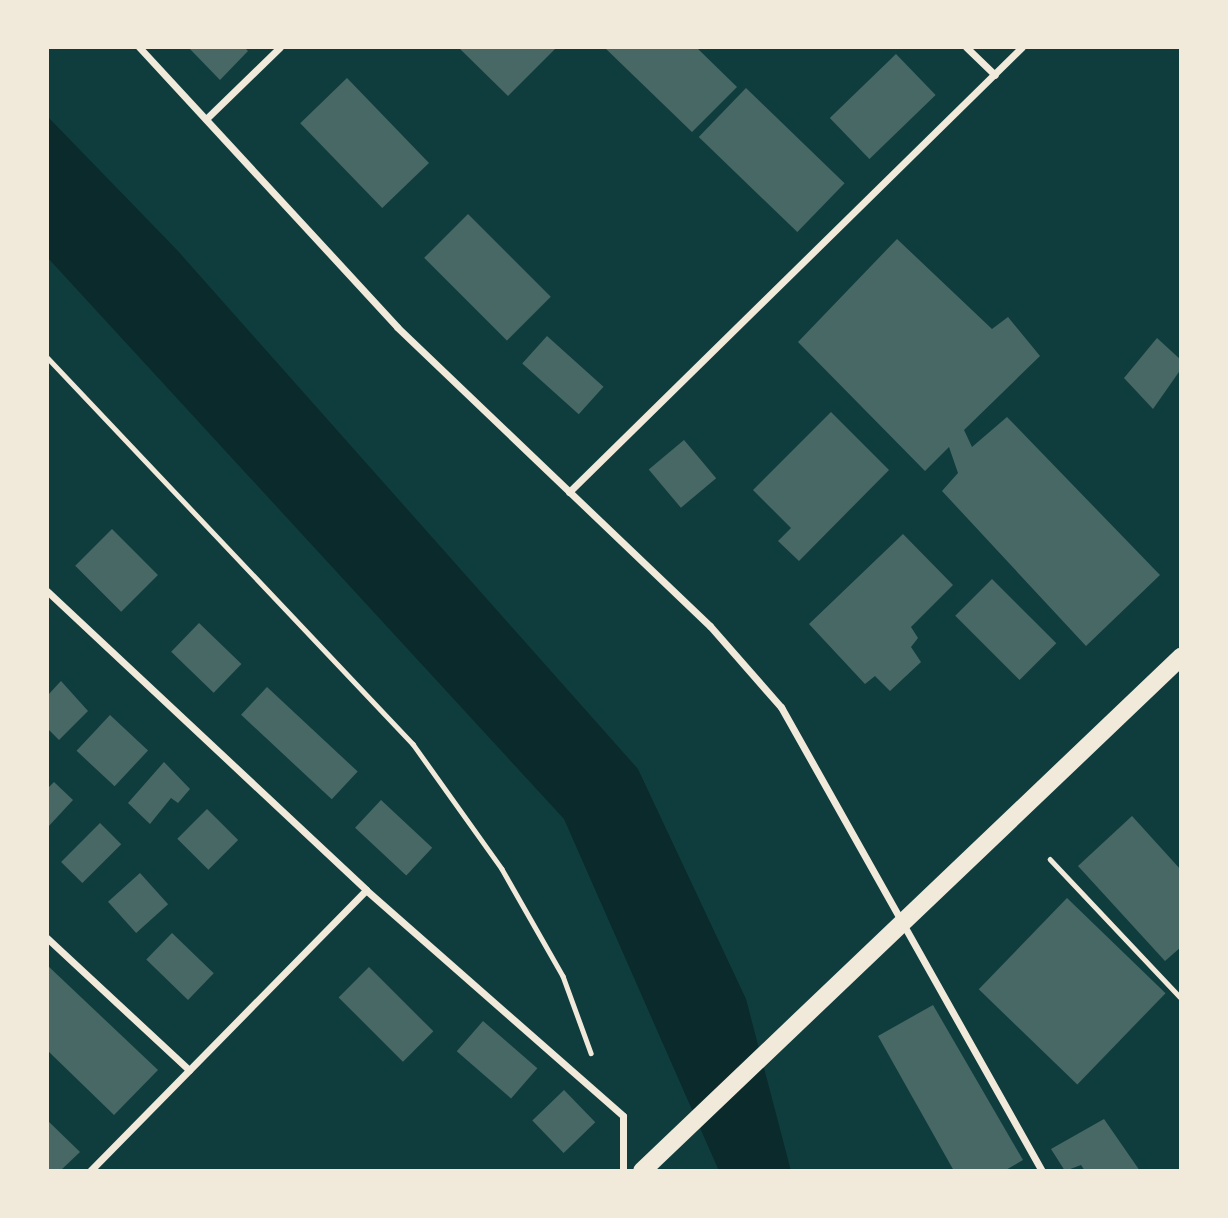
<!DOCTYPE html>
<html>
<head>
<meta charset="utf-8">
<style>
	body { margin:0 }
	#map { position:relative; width:1228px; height:1218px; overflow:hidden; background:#0f3d3e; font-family:Jost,sans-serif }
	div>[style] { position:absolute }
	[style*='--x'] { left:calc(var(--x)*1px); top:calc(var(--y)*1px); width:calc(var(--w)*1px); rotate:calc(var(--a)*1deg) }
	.water>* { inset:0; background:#0a2a2b }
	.building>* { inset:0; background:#486865; transform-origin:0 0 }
	.path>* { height:4.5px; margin:-2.25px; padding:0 2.25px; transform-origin:2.25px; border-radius:2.25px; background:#f1e9da }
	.minor>* { height:7px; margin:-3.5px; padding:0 3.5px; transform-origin:3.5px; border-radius:3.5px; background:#f1e9da }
	.primary>* { height:18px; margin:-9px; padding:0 9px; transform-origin:9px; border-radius:9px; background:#f1e9da }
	span { translate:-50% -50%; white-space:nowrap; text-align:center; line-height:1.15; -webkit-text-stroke:5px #f1e9da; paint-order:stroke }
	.frame { position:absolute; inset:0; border:49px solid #f1e9da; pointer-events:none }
</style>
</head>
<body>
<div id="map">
	<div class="water">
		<div style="clip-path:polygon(47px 116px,177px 250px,638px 769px,746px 999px,791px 1171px,719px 1171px,564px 819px,47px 257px)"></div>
	</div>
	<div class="building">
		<div style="clip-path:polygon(188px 47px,244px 47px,248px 51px,220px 80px)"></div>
		<div style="clip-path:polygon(458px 47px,557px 47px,508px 96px)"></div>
		<div style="clip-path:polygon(604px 47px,696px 47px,737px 87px,692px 132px)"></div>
		<div style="left:896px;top:54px;width:57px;height:92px;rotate:46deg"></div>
		<div style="left:347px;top:78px;width:118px;height:65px;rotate:46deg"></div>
		<div style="left:746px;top:88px;width:137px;height:68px;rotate:44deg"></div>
		<div style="left:468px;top:214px;width:117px;height:62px;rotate:45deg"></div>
		<div style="clip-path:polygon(897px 239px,992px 329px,1008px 317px,1040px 356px,964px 430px,972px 447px,1007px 417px,1160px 575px,1086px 646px,942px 491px,958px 473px,949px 447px,925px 471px,798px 342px)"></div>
		<div style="left:547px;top:336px;width:76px;height:37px;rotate:42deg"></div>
		<div style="clip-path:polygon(1157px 338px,1181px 360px,1181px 369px,1153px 409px,1124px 378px)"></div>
		<div style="clip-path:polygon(831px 412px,889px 470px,799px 561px,778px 541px,791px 528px,753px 490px)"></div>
		<div style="left:684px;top:440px;width:50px;height:46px;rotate:50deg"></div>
		<div style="left:112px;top:529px;width:65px;height:52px;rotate:45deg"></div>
		<div style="clip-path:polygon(903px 534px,953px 585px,911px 627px,918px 638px,911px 647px,921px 662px,890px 691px,875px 676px,865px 684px,809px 624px)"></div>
		<div style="left:992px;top:579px;width:91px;height:52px;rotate:45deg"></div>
		<div style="left:199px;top:623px;width:59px;height:40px;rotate:44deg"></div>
		<div style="clip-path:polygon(61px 681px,88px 711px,59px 740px,47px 728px,47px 696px)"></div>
		<div style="left:267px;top:687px;width:124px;height:38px;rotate:43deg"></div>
		<div style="left:110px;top:715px;width:52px;height:49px;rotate:43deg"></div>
		<div style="clip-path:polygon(164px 762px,190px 789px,178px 803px,171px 798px,150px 824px,128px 803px)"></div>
		<div style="clip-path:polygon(54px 782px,73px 800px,47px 828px,47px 789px)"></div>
		<div style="left:381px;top:800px;width:70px;height:38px;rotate:43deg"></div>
		<div style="left:207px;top:809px;width:44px;height:42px;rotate:45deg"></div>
		<div style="clip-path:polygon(1132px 816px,1181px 870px,1181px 947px,1165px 961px,1078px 866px)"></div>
		<div style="left:100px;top:823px;width:30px;height:55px;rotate:45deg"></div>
		<div style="left:140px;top:873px;width:42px;height:43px;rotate:48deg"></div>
		<div style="left:1067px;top:898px;width:137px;height:127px;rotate:44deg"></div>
		<div style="left:172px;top:933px;width:58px;height:37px;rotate:44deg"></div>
		<div style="clip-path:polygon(47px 965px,158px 1070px,114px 1115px,47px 1050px)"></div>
		<div style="left:369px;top:967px;width:91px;height:43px;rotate:45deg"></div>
		<div style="clip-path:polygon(933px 1005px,1023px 1160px,1004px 1171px,954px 1171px,878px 1036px)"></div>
		<div style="left:483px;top:1021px;width:72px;height:40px;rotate:41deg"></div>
		<div style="left:564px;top:1090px;width:45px;height:44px;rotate:46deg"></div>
		<div style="clip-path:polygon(1104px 1119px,1140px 1171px,1085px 1171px,1081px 1165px,1065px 1171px,1051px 1149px)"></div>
		<div style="clip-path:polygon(47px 1120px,80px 1152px,60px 1171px,47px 1171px)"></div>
	</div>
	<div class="path">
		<div style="--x:47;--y:357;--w:533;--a:46.6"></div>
		<div style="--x:413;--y:744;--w:153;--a:54.5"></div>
		<div style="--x:502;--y:869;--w:123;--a:60.3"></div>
		<div style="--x:563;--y:976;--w:82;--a:70"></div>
		<div style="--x:1050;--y:859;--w:191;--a:46.7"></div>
	</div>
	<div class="minor">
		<div style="--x:139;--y:47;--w:381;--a:47.3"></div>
		<div style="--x:397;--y:327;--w:433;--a:43.7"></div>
		<div style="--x:710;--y:626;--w:108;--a:48.8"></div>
		<div style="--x:781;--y:707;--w:532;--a:60.64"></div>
		<div style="--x:966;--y:47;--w:40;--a:44"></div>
		<div style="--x:206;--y:119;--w:103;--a:-44.2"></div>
		<div style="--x:569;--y:492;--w:635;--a:-44.49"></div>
		<div style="--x:47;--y:591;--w:437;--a:43.1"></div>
		<div style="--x:366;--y:890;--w:342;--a:41.3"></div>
		<div style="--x:623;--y:1116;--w:55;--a:90"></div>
		<div style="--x:47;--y:938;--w:194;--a:42.9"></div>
		<div style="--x:90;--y:1171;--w:394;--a:-45.5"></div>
	</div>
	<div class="primary">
		<div style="--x:642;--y:1171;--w:745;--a:-43.64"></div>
	</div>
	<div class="frame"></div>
</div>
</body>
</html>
